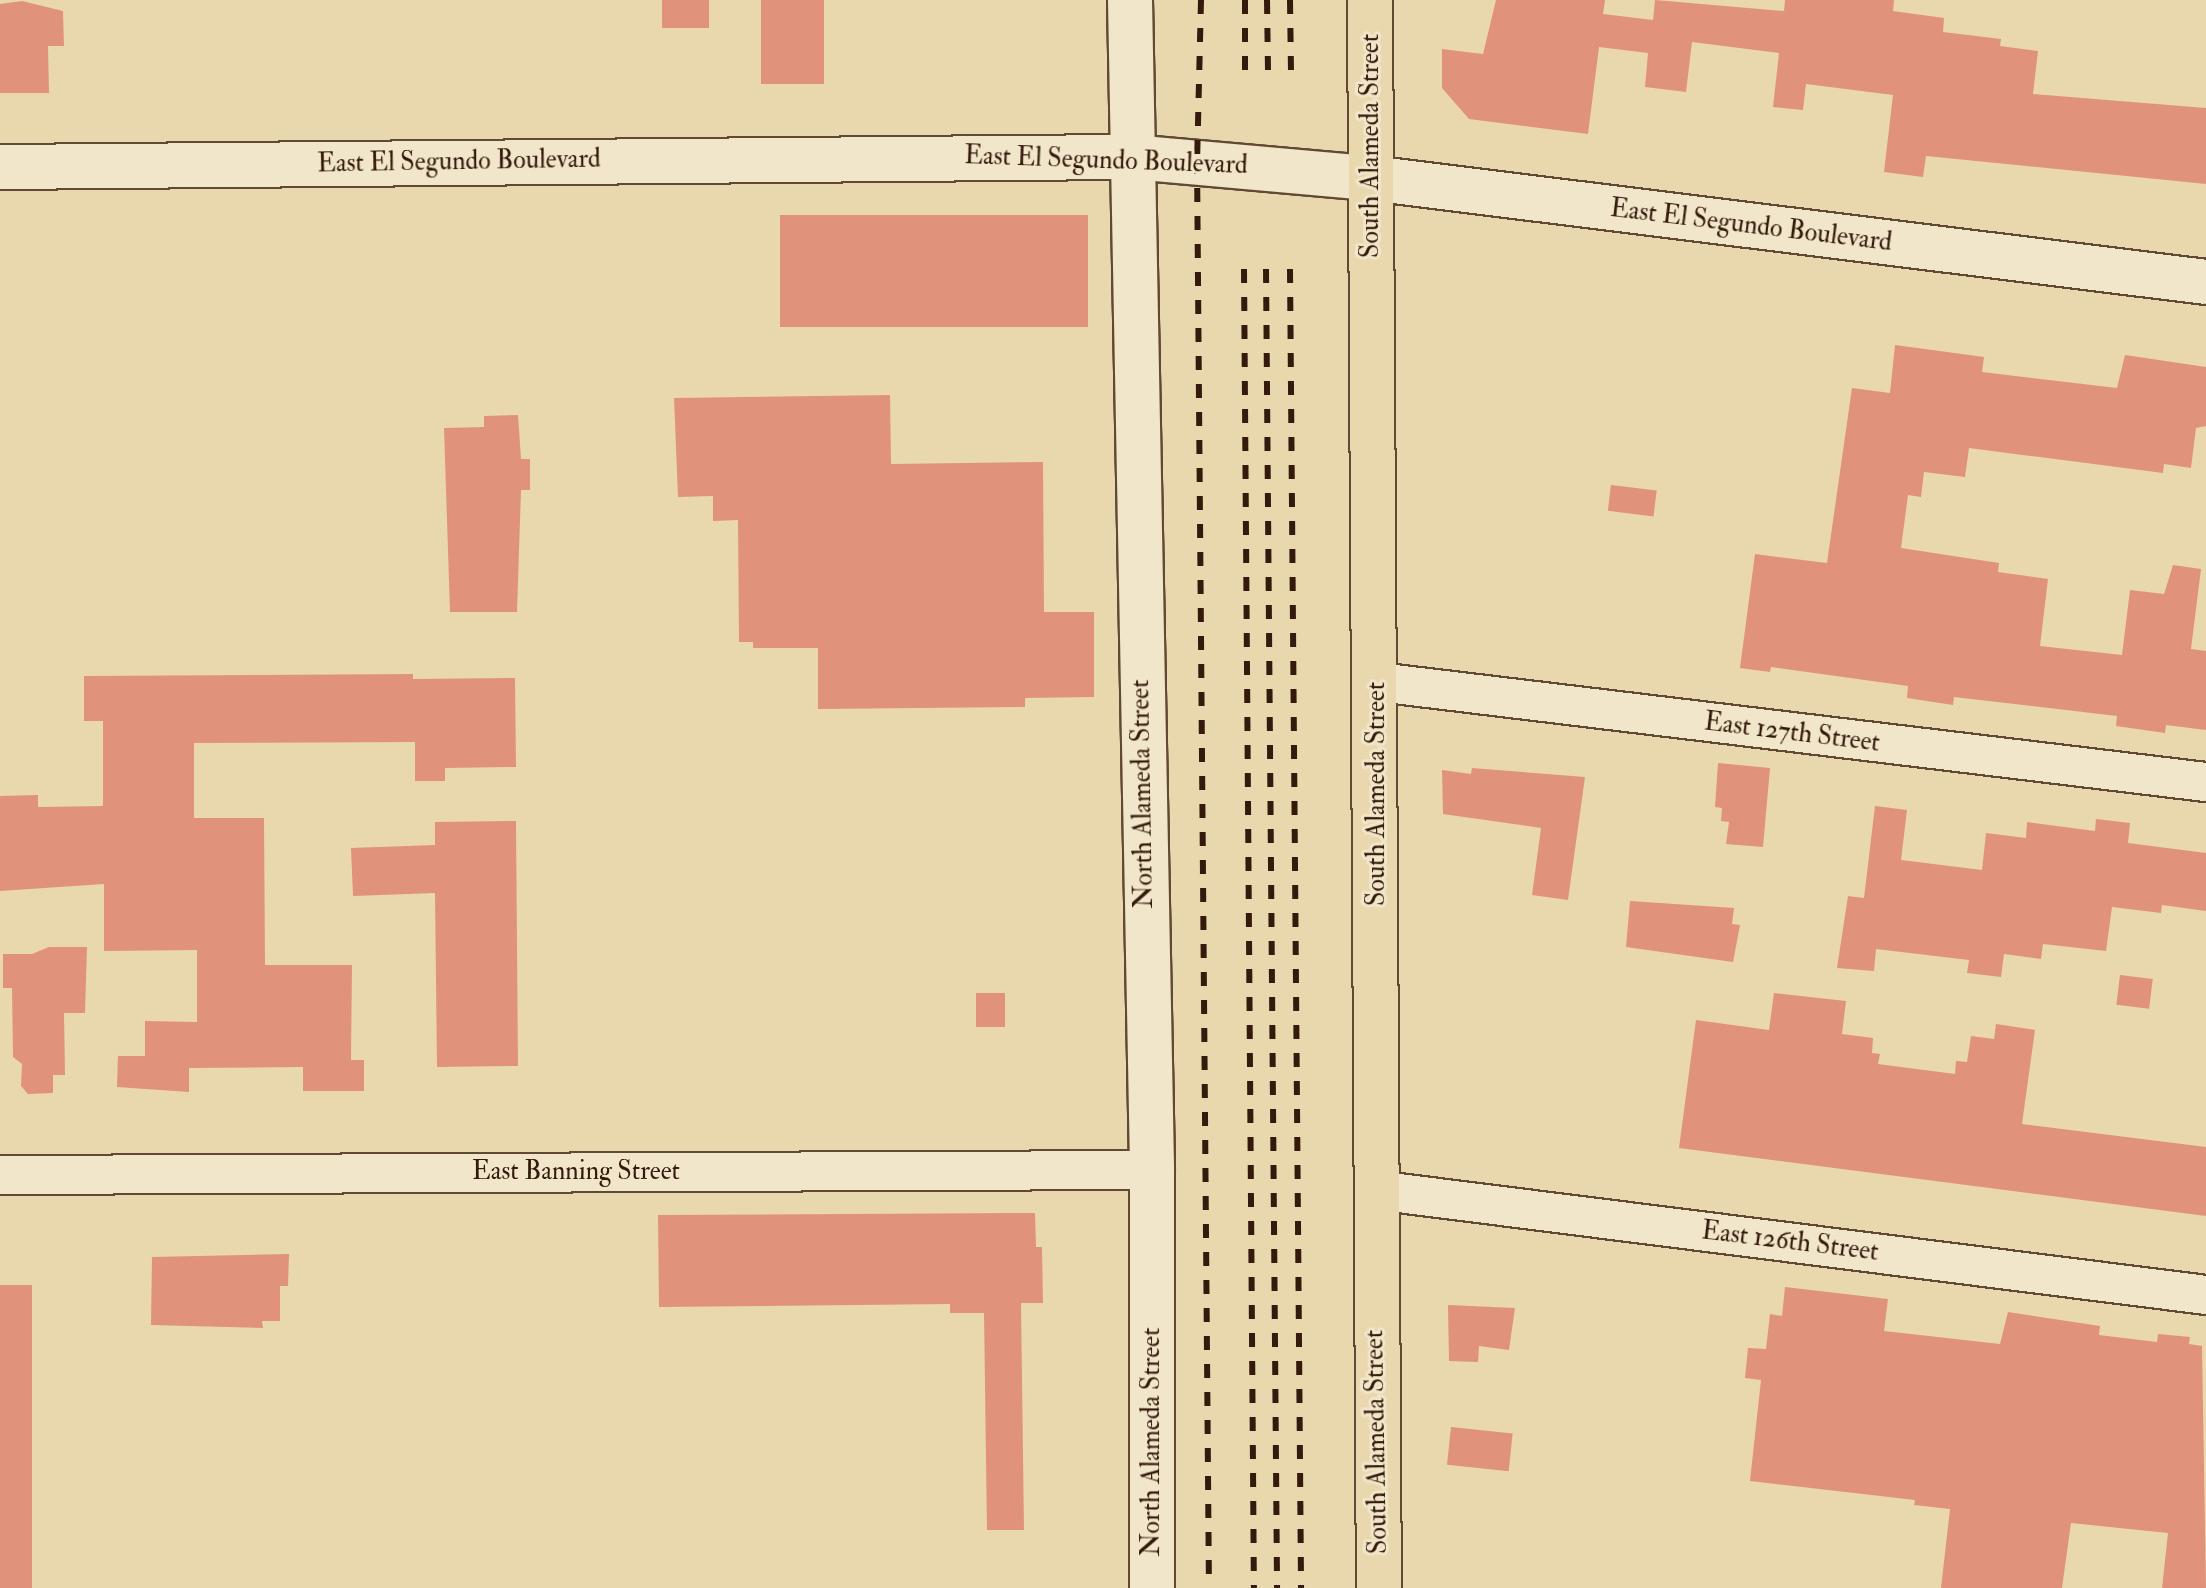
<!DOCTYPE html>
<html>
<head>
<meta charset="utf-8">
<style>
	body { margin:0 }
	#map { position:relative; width:2206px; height:1588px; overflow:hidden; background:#e9d8ad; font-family:"IM FELL Double Pica",serif }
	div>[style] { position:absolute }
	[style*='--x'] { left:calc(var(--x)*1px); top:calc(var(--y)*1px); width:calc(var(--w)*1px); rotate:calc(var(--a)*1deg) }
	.building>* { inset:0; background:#e0927b; transform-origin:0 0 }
	.roads { filter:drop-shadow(2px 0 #614a34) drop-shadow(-2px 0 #614a34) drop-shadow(0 2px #614a34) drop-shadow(0 -2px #614a34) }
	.minor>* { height:38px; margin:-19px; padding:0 19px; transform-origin:19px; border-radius:19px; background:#f1e6ca }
	.tertiary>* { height:44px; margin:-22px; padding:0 22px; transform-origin:22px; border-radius:22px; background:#f1e6ca }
	.secondary>* { height:44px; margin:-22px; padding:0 22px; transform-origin:22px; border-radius:22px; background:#f1e6ca }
	.primary>* { height:44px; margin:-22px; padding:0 22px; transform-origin:22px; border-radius:22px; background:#e9d8ad }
	.rail>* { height:6px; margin-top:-3px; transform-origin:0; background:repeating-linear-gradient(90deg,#341a0c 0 14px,transparent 0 28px) }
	span { translate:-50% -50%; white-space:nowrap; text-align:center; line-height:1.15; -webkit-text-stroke:6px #f1e6ca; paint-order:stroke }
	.street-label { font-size:26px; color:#341a0c }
</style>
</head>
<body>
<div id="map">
	<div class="building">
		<div style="left:662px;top:0;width:47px;height:28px"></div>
		<div style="left:761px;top:0;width:63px;height:84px"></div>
		<div style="clip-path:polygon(1496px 0,1605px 0,1603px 14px,1653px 20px,1655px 0,1784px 11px,1785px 0,1894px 0,1893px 11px,1944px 18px,1943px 32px,2001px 39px,2000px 46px,2038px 51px,2033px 94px,2206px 108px,2206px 184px,1926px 156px,1923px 177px,1884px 172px,1893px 95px,1806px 84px,1803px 110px,1773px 107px,1779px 53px,1692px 42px,1686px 92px,1645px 87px,1648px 53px,1599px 47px,1588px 134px,1469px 119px,1442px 88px,1442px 49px,1483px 54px)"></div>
		<div style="clip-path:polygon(22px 1px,63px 11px,64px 46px,48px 46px,49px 93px,0 93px,0 4px)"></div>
		<div style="left:1088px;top:215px;width:112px;height:308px;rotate:90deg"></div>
		<div style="clip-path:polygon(1895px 345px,1984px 357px,1982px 372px,2117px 388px,2125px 355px,2206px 367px,2206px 426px,2196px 428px,2191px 468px,2164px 464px,2163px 473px,1969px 448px,1965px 477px,1924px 472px,1921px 497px,1908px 495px,1901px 548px,1999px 563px,1998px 572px,2048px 579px,2040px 646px,2122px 655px,2130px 590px,2164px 594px,2173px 565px,2201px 569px,2191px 649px,2206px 651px,2206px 730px,2166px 725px,2165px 733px,2116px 726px,2117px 716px,1954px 697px,1953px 705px,1907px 698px,1908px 686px,1771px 667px,1770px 672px,1740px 668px,1755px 554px,1827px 563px,1852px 388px,1890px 393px)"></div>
		<div style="clip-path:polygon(890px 395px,891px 464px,1043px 462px,1044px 612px,1094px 612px,1094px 697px,1025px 698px,1025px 707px,818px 709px,818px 648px,753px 648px,753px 642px,739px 642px,738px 520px,713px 521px,713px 496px,678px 497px,674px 398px)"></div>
		<div style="clip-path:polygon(518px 415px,521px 459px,530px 459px,530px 490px,521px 490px,517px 612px,450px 612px,444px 428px,484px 427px,484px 416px)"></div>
		<div style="left:1611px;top:485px;width:46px;height:26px;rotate:7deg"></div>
		<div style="clip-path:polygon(413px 674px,413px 679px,515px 678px,516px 767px,445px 768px,445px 781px,415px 781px,415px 742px,194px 743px,194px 818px,264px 818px,265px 965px,352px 965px,351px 1060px,364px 1060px,364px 1091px,303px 1091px,303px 1067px,189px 1068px,189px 1092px,117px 1087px,118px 1056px,145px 1056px,145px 1021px,197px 1022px,197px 950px,104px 951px,104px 884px,0 891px,0 796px,38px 795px,38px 807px,103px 806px,103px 721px,84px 721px,84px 676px)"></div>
		<div style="clip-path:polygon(1718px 763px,1770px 768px,1763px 847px,1726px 844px,1729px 822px,1721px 821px,1722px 808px,1715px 807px)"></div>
		<div style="clip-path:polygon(1472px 768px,1585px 777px,1568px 900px,1532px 895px,1541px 828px,1443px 814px,1442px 770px,1471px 774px)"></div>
		<div style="clip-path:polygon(1875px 806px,1907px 810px,1901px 860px,1982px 870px,1986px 833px,2026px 838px,2027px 822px,2095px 831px,2096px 819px,2130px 823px,2128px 843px,2206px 853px,2206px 911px,2162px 905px,2161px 913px,2112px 907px,2106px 951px,2043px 944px,2041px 959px,2004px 954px,2001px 977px,1967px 973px,1969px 960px,1876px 949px,1874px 971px,1837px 968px,1848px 896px,1864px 898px)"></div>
		<div style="clip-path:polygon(516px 821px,518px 1066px,437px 1067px,435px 893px,353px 896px,351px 848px,435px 845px,435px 822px)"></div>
		<div style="clip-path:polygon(1630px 901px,1734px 908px,1732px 924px,1740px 925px,1733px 962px,1626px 947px)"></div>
		<div style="clip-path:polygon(49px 947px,87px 947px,85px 1013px,64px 1013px,65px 1075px,53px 1075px,53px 1093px,28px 1094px,21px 1086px,22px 1064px,13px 1057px,12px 988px,3px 988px,3px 954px,32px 954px)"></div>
		<div style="left:2120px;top:975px;width:33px;height:30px;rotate:7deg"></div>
		<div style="left:1005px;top:993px;width:34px;height:29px;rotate:90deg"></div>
		<div style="clip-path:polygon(1774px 993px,1846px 1001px,1842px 1034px,1873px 1038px,1872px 1053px,1880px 1054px,1878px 1064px,1955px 1074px,1956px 1061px,1967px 1062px,1971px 1036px,1994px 1039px,1996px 1024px,2035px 1030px,2022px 1124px,2206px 1147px,2206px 1216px,1679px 1148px,1696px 1020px,1769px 1030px)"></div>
		<div style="clip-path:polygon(1035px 1213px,1036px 1247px,1042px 1247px,1043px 1303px,1021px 1303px,1024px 1530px,987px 1530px,984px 1313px,950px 1313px,950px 1304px,659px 1307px,658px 1215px)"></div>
		<div style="clip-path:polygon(289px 1254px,288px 1286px,280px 1286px,280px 1321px,262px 1321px,263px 1328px,151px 1325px,152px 1257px)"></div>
		<div style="left:0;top:1285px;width:32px;height:303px"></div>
		<div style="clip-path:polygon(1785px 1287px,1888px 1299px,1884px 1331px,2000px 1344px,2008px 1312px,2100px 1326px,2099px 1335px,2157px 1342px,2158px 1334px,2190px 1337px,2189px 1344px,2202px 1346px,2206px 1588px,2162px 1588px,2168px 1533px,2071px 1523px,2062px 1588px,1941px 1588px,1950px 1509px,1914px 1505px,1915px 1500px,1750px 1481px,1761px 1380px,1745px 1378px,1748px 1348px,1766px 1349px,1770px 1314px,1782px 1316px)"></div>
		<div style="clip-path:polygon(1448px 1305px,1515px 1308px,1509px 1350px,1479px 1346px,1478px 1362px,1449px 1361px)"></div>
		<div style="left:1451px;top:1427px;width:62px;height:38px;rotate:6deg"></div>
	</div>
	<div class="roads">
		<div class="minor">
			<div style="--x:1378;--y:682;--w:834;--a:6.89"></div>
			<div style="--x:0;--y:1175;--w:1152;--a:-0.25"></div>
			<div style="--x:1375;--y:1190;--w:838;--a:7.2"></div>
		</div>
		<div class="tertiary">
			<div style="--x:1130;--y:0;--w:1170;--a:88.92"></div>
			<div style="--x:1152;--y:1170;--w:418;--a:90"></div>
			<div style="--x:0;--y:167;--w:1133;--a:-0.51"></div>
			<div style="--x:1133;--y:157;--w:238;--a:5.1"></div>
		</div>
		<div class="secondary">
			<div style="--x:1370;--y:178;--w:842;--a:7.09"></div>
		</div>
		<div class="primary">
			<div style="--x:1370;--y:0;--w:1588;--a:89.68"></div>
		</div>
	</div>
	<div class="rail">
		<div style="--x:1201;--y:0;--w:160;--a:91.4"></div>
		<div style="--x:1197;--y:160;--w:1428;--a:89.52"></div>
		<div style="--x:1245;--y:0;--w:75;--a:90"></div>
		<div style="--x:1267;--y:0;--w:75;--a:89.2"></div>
		<div style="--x:1290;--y:0;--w:74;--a:89.2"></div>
		<div style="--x:1244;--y:269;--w:1319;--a:89.57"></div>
		<div style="--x:1266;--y:269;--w:1319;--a:89.52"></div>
		<div style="--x:1290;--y:269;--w:1319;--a:89.52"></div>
	</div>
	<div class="street-label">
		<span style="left:1371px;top:146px;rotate:-90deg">South Alameda Street</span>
		<span style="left:1106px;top:161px;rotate:2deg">East El Segundo Boulevard</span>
		<span style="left:459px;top:162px;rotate:-1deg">East El Segundo Boulevard</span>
		<span style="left:1751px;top:226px;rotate:7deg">East El Segundo Boulevard</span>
		<span style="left:1792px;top:733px;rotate:7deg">East 127th Street</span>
		<span style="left:1143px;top:794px;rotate:-91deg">North Alameda Street</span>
		<span style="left:1377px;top:794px;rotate:-90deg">South Alameda Street</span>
		<span style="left:576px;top:1172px">East Banning Street</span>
		<span style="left:1790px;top:1242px;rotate:7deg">East 126th Street</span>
		<span style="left:1152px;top:1442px;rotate:-90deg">North Alameda Street</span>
		<span style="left:1377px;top:1442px;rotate:-91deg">South Alameda Street</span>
	</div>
</div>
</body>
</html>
